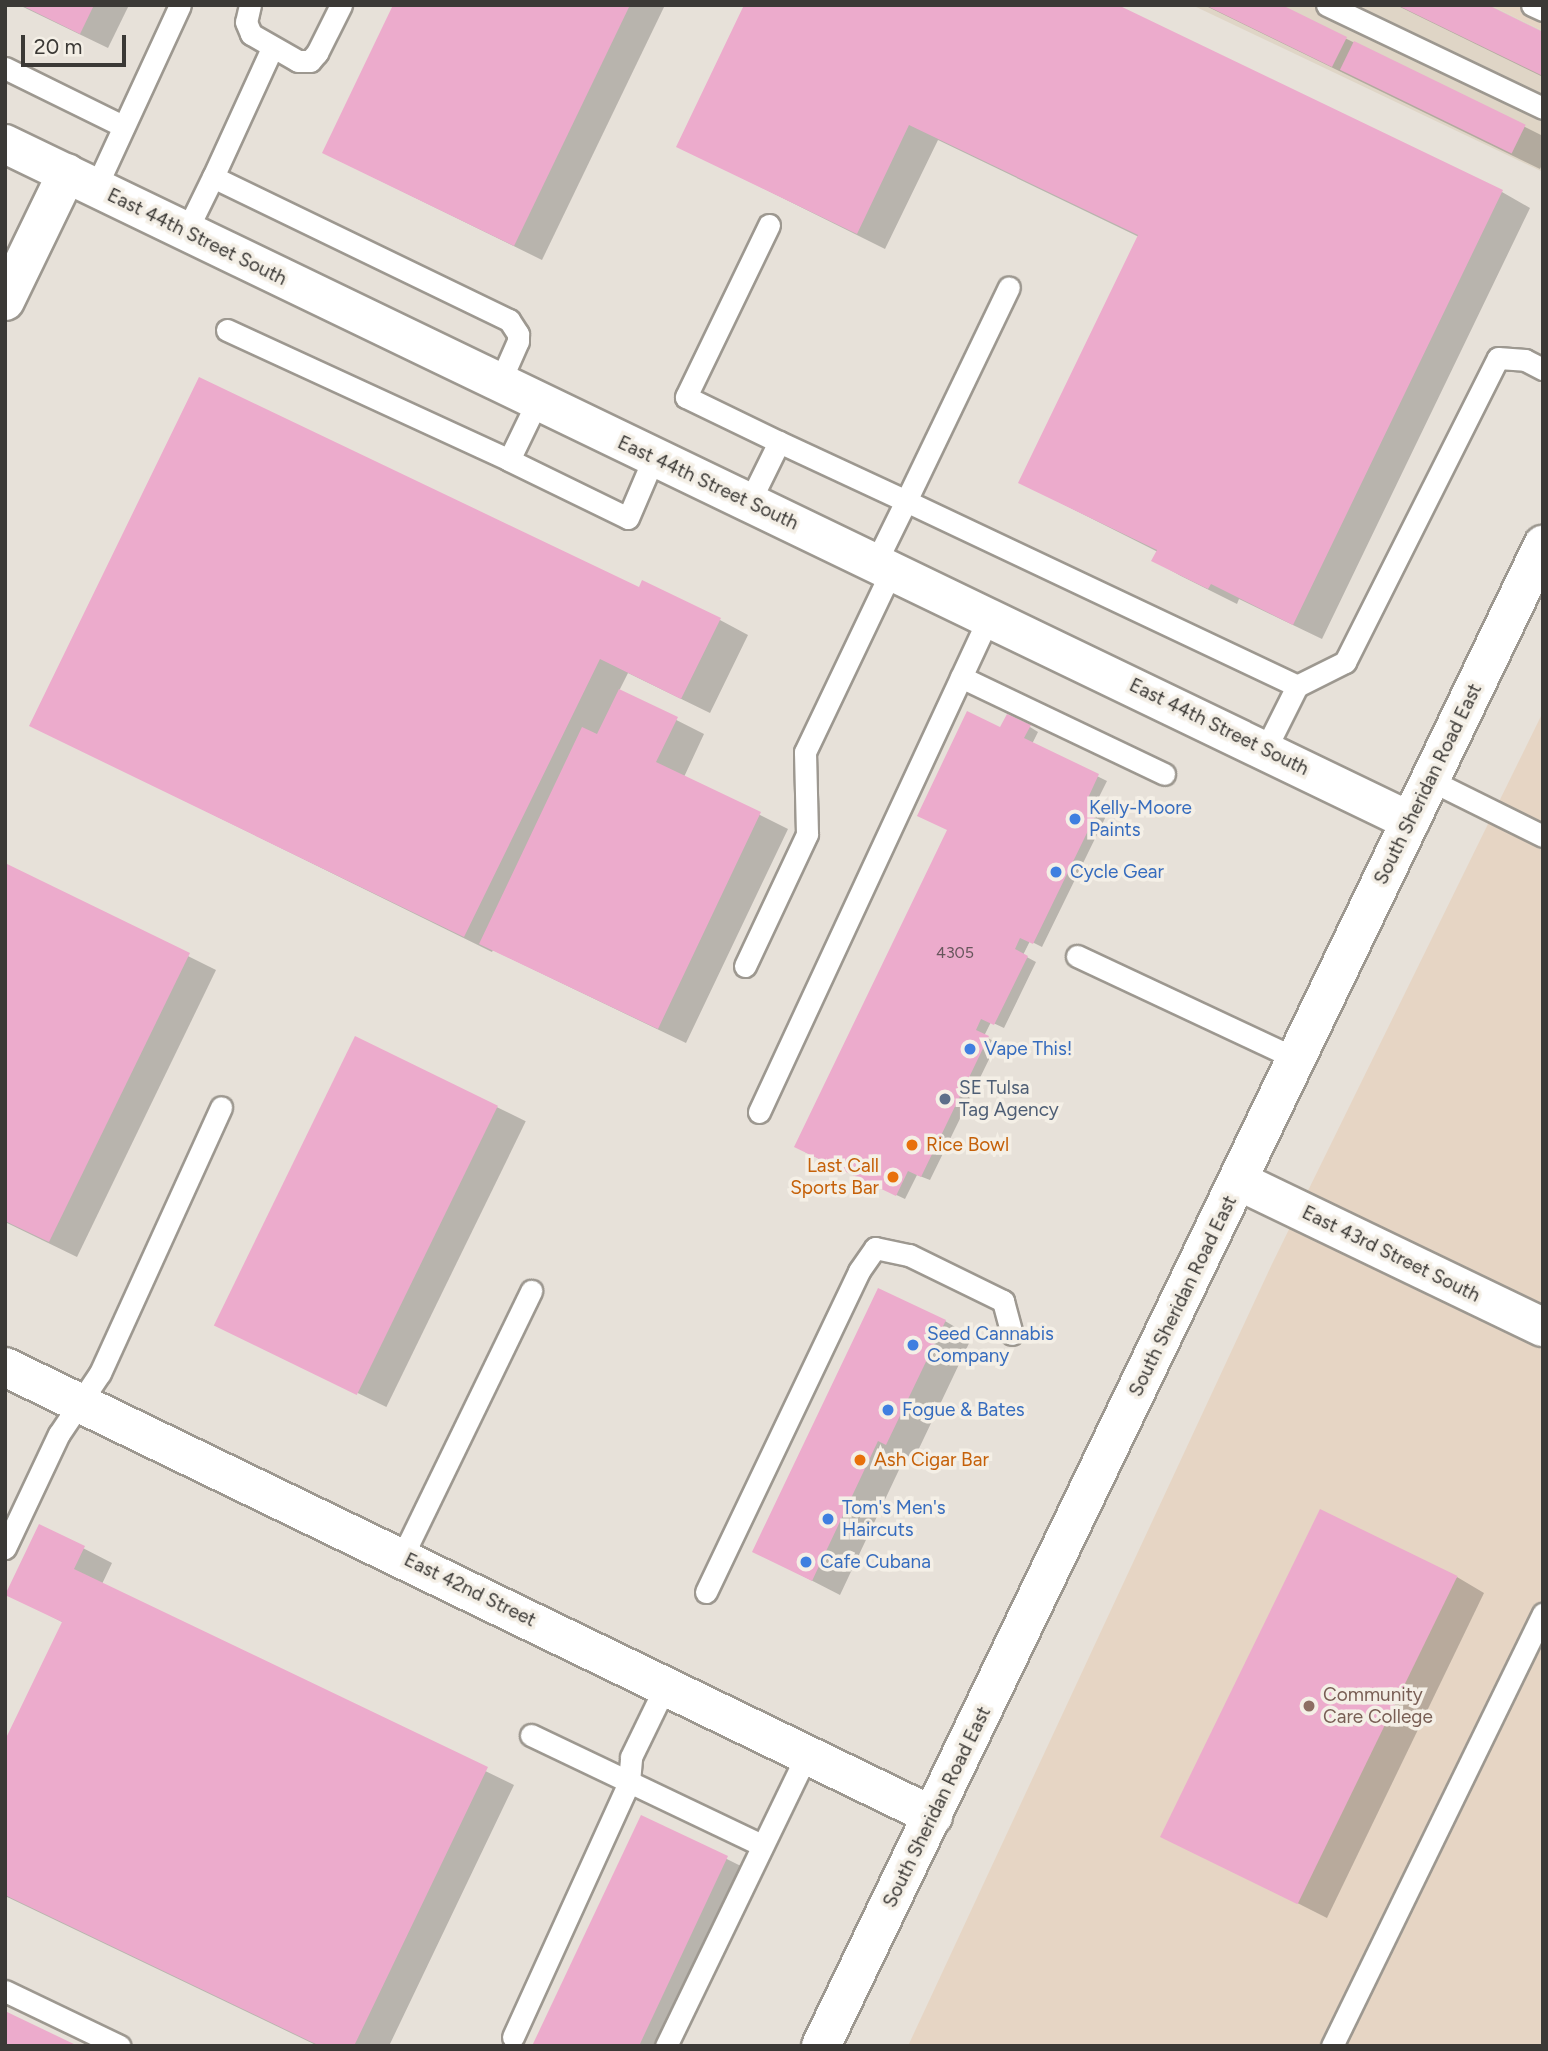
<!DOCTYPE html>
<html>
<head>
<meta charset="utf-8">
<style>
	body { margin:0 }
	#map { position:relative; width:1548px; height:2051px; overflow:hidden; background:#e7e1d9; font-family:Figtree,sans-serif }
	div>[style] { position:absolute }
	[style*='--x'] { left:calc(var(--x)*1px); top:calc(var(--y)*1px); width:calc(var(--w)*1px); rotate:calc(var(--a)*1deg) }
	.commercial>* { inset:0; background:#e6d5c4 }
	.built>* { inset:0; background:#dfd5c6 }
	.shadow>* { inset:0; background:#0003; transform-origin:0 0 }
	.building>* { inset:0; background:#ecabcc; transform-origin:0 0 }
	.roads { filter:drop-shadow(2px 0 #9d9890) drop-shadow(-2px 0 #9d9890) drop-shadow(0 2px #9d9890) drop-shadow(0 -2px #9d9890) }
	.service>* { height:21px; margin:-10.5px; padding:0 10.5px; transform-origin:10.5px; border-radius:10.5px; background:#fff }
	.minor>* { height:38px; margin:-19px; padding:0 19px; transform-origin:19px; border-radius:19px; background:#fff }
	.secondary>* { height:38px; margin:-19px; padding:0 19px; transform-origin:19px; border-radius:19px; background:#fff }
	.dots>* { width:19px; height:19px; translate:-50% -50%; box-sizing:border-box; border:4px solid #f4efe6; border-radius:50% }
	span { translate:-50% -50%; white-space:nowrap; text-align:center; line-height:1.15; -webkit-text-stroke:7px #f4efe6; paint-order:stroke }
	.number-label { font-size:16px; color:#67565c }
	.number-label span { -webkit-text-stroke-width:0 }
	.street-label { font-size:19px; color:#3b3936 }
	.shop-label { font-size:19px; color:#366cbe }
	.left { translate:0 -50%; text-align:left }
	.service-label { font-size:19px; color:#4e5e75 }
	.food-label { font-size:19px; color:#c56008 }
	.right { translate:-100% -50%; text-align:right }
	.education-label { font-size:19px; color:#785e54 }
	.frame { position:absolute; inset:0; border:7px solid #3b3936; pointer-events:none }
	.scale { position:absolute; left:21px; top:35px; width:105px; height:32px; box-sizing:border-box; border:4px solid #3b3936; border-top:0; padding-left:9px; font-size:21px; line-height:24px; white-space:nowrap; color:#3b3936; -webkit-text-stroke:5px #f4efe6; paint-order:stroke }
</style>
</head>
<body>
<div id="map">
	<div class="commercial">
		<div style="clip-path:polygon(1490px 5px,1543px 5px,1543px 31px)"></div>
		<div style="clip-path:polygon(1543px 712px,1543px 2046px,908px 2046px,1272px 1264px)"></div>
	</div>
	<div class="built">
		<div style="clip-path:polygon(1192px 5px,1490px 5px,1543px 31px,1543px 172px)"></div>
	</div>
	<div class="shadow">
		<div style="clip-path:polygon(19px 5px,129px 5px,108px 48px)"></div>
		<div style="clip-path:polygon(395px 5px,665px 5px,542px 260px,324px 153px)"></div>
		<div style="clip-path:polygon(746px 5px,1502px 192px,1530px 208px,1322px 639px,1239px 599px,1237px 604px,1181px 576px,1154px 561px,1158px 552px,1021px 483px,1139px 237px,938px 140px,885px 249px,678px 146px)"></div>
		<div style="clip-path:polygon(1204px 5px,1278px 5px,1543px 136px,1543px 163px,1540px 169px)"></div>
		<div style="clip-path:polygon(1396px 5px,1484px 5px,1543px 34px,1543px 77px)"></div>
		<div style="clip-path:polygon(640px 589px,720px 620px,748px 635px,710px 713px,628px 673px,619px 691px,704px 734px,684px 777px,788px 829px,686px 1043px,493px 950px,492px 952px,31px 725px)"></div>
		<div style="clip-path:polygon(1030px 727px,1038px 732px,1032px 744px,1107px 781px,1096px 803px,1109px 810px,1042px 947px,1030px 941px,1023px 955px,1036px 962px,1004px 1028px,991px 1022px,984px 1036px,997px 1043px,930px 1180px,917px 1175px,905px 1199px,805px 1152px,1001px 729px)"></div>
		<div style="clip-path:polygon(5px 865px,216px 970px,77px 1257px,5px 1222px)"></div>
		<div style="left:355px;top:1038px;width:190px;height:318px;rotate:26deg"></div>
		<div style="clip-path:polygon(945px 1321px,972px 1337px,914px 1459px,906px 1455px,840px 1595px,754px 1551px)"></div>
		<div style="clip-path:polygon(40px 1526px,112px 1563px,102px 1584px,514px 1785px,389px 2046px,318px 2046px,5px 1896px,5px 1744px,64px 1623px,8px 1594px)"></div>
		<div style="clip-path:polygon(1457px 1577px,1484px 1593px,1327px 1918px,1164px 1836px)"></div>
		<div style="clip-path:polygon(642px 1817px,755px 1873px,674px 2046px,534px 2046px)"></div>
	</div>
	<div class="building">
		<div style="clip-path:polygon(21px 5px,94px 5px,80px 34px)"></div>
		<div style="clip-path:polygon(393px 5px,630px 5px,514px 246px,322px 153px)"></div>
		<div style="clip-path:polygon(744px 5px,1118px 5px,1503px 190px,1293px 625px,1211px 584px,1208px 589px,1151px 561px,1157px 550px,1018px 483px,1138px 235px,909px 125px,857px 234px,676px 147px)"></div>
		<div style="clip-path:polygon(1205px 5px,1282px 5px,1347px 37px,1332px 67px)"></div>
		<div style="clip-path:polygon(1397px 5px,1488px 5px,1543px 32px,1543px 76px)"></div>
		<div style="left:1354px;top:41px;width:191px;height:32px;rotate:26deg"></div>
		<div style="clip-path:polygon(199px 377px,639px 587px,642px 580px,721px 618px,681px 699px,600px 659px,464px 937px,29px 726px)"></div>
		<div style="clip-path:polygon(619px 689px,678px 717px,656px 762px,761px 812px,658px 1029px,479px 944px,582px 727px,597px 734px)"></div>
		<div style="clip-path:polygon(967px 711px,1000px 727px,1007px 714px,1031px 725px,1024px 738px,1099px 774px,1088px 798px,1101px 804px,1033px 944px,1020px 938px,1015px 949px,1028px 956px,994px 1025px,981px 1019px,976px 1030px,989px 1036px,921px 1177px,908px 1171px,896px 1196px,794px 1147px,947px 830px,917px 816px)"></div>
		<div style="clip-path:polygon(5px 863px,190px 953px,49px 1242px,5px 1221px)"></div>
		<div style="left:355px;top:1036px;width:159px;height:322px;rotate:26deg"></div>
		<div style="clip-path:polygon(878px 1288px,946px 1320px,886px 1445px,878px 1441px,812px 1581px,752px 1552px)"></div>
		<div style="left:1320px;top:1509px;width:153px;height:365px;rotate:26deg"></div>
		<div style="clip-path:polygon(39px 1524px,85px 1546px,74px 1569px,488px 1767px,354px 2046px,320px 2046px,5px 1895px,5px 1740px,62px 1622px,5px 1595px)"></div>
		<div style="clip-path:polygon(641px 1815px,728px 1856px,639px 2046px,532px 2046px)"></div>
		<div style="clip-path:polygon(5px 2011px,78px 2046px,5px 2046px)"></div>
	</div>
	<div class="roads">
		<div class="service">
			<div style="--x:250;--y:5;--w:17;--a:103"></div>
			<div style="--x:246;--y:22;--w:13;--a:67"></div>
			<div style="--x:251;--y:34;--w:54;--a:29.9"></div>
			<div style="--x:298;--y:61;--w:12;--a:0"></div>
			<div style="--x:310;--y:61;--w:11;--a:-49"></div>
			<div style="--x:317;--y:53;--w:54;--a:-63.4"></div>
			<div style="--x:1327;--y:5;--w:239;--a:25.5"></div>
			<div style="--x:1532;--y:5;--w:12;--a:24"></div>
			<div style="--x:5;--y:68;--w:131;--a:26.2"></div>
			<div style="--x:213;--y:177;--w:142;--a:-65.4"></div>
			<div style="--x:96;--y:187;--w:200;--a:-65.2"></div>
			<div style="--x:769;--y:225;--w:191;--a:115.8"></div>
			<div style="--x:686;--y:397;--w:103;--a:25.8"></div>
			<div style="--x:186;--y:232;--w:61;--a:-63.9"></div>
			<div style="--x:213;--y:177;--w:329;--a:25.8"></div>
			<div style="--x:509;--y:320;--w:17;--a:57"></div>
			<div style="--x:518;--y:334;--w:7;--a:90"></div>
			<div style="--x:518;--y:341;--w:47;--a:113.8"></div>
			<div style="--x:227;--y:330;--w:311;--a:24.7"></div>
			<div style="--x:537;--y:402;--w:64;--a:115.8"></div>
			<div style="--x:509;--y:460;--w:132;--a:26"></div>
			<div style="--x:628;--y:518;--w:66;--a:-66.9"></div>
			<div style="--x:749;--y:503;--w:68;--a:-63.8"></div>
			<div style="--x:779;--y:442;--w:140;--a:24.9"></div>
			<div style="--x:906;--y:501;--w:237;--a:-64.3"></div>
			<div style="--x:876;--y:562;--w:68;--a:-63.8"></div>
			<div style="--x:906;--y:501;--w:433;--a:25.3"></div>
			<div style="--x:961;--y:677;--w:225;--a:25.5"></div>
			<div style="--x:1265;--y:750;--w:72;--a:-63.4"></div>
			<div style="--x:1297;--y:686;--w:54;--a:-26.6"></div>
			<div style="--x:1345;--y:662;--w:340;--a:-63.3"></div>
			<div style="--x:1498;--y:358;--w:27;--a:4"></div>
			<div style="--x:1525;--y:360;--w:20;--a:27"></div>
			<div style="--x:1430;--y:780;--w:126;--a:26.4"></div>
			<div style="--x:1077;--y:956;--w:243;--a:25.1"></div>
			<div style="--x:745;--y:966;--w:146;--a:-64.8"></div>
			<div style="--x:807;--y:834;--w:82;--a:-91.4"></div>
			<div style="--x:805;--y:752;--w:202;--a:-64.5"></div>
			<div style="--x:759;--y:1112;--w:546;--a:-65.08"></div>
			<div style="--x:5;--y:1548;--w:126;--a:-64.7"></div>
			<div style="--x:59;--y:1434;--w:73;--a:-56.1"></div>
			<div style="--x:100;--y:1373;--w:292;--a:-65.5"></div>
			<div style="--x:402;--y:1557;--w:296;--a:-64.1"></div>
			<div style="--x:706;--y:1592;--w:356;--a:-64.5"></div>
			<div style="--x:859;--y:1271;--w:28;--a:-55"></div>
			<div style="--x:875;--y:1248;--w:35;--a:12"></div>
			<div style="--x:909;--y:1255;--w:105;--a:26.1"></div>
			<div style="--x:1003;--y:1301;--w:34;--a:75"></div>
			<div style="--x:531;--y:1735;--w:256;--a:25.5"></div>
			<div style="--x:5;--y:1991;--w:127;--a:25.6"></div>
			<div style="--x:513;--y:2037;--w:280;--a:-65.5"></div>
			<div style="--x:629;--y:1782;--w:25;--a:-85"></div>
			<div style="--x:631;--y:1757;--w:80;--a:-64.1"></div>
			<div style="--x:666;--y:2046;--w:326;--a:-64.2"></div>
			<div style="--x:1332;--y:2046;--w:481;--a:-64"></div>
		</div>
		<div class="minor">
			<div style="--x:5;--y:144;--w:1560;--a:25.73"></div>
			<div style="--x:5;--y:301;--w:142;--a:-64.2"></div>
			<div style="--x:1239;--y:1181;--w:337;--a:25.7"></div>
			<div style="--x:5;--y:1367;--w:1031;--a:25.82"></div>
		</div>
		<div class="secondary">
			<div style="--x:821;--y:2046;--w:1666;--a:-64.31"></div>
		</div>
	</div>
	<div class="dots">
		<div style="left:1075px;top:819px;background:#3f7fe0"></div>
		<div style="left:1056px;top:872px;background:#3f7fe0"></div>
		<div style="left:970px;top:1049px;background:#3f7fe0"></div>
		<div style="left:945px;top:1099px;background:#5c6f8a"></div>
		<div style="left:912px;top:1145px;background:#e8710a"></div>
		<div style="left:893px;top:1177px;background:#e8710a"></div>
		<div style="left:913px;top:1345px;background:#3f7fe0"></div>
		<div style="left:888px;top:1410px;background:#3f7fe0"></div>
		<div style="left:860px;top:1460px;background:#e8710a"></div>
		<div style="left:828px;top:1519px;background:#3f7fe0"></div>
		<div style="left:806px;top:1562px;background:#3f7fe0"></div>
		<div style="left:1309px;top:1706px;background:#8d6e63"></div>
	</div>
	<div class="number-label">
		<span style="left:955px;top:953px">4305</span>
	</div>
	<div class="street-label">
		<span style="left:197px;top:237px;rotate:26deg">East 44th Street South</span>
		<span style="left:708px;top:483px;rotate:25deg">East 44th Street South</span>
		<span style="left:1219px;top:727px;rotate:26deg">East 44th Street South</span>
		<span style="left:1428px;top:784px;rotate:-64deg">South Sheridan Road East</span>
		<span style="left:1391px;top:1254px;rotate:26deg">East 43rd Street South</span>
		<span style="left:1183px;top:1296px;rotate:-64deg">South Sheridan Road East</span>
		<span style="left:470px;top:1590px;rotate:26deg">East 42nd Street</span>
		<span style="left:937px;top:1807px;rotate:-64deg">South Sheridan Road East</span>
	</div>
	<div class="shop-label">
		<span class="left" style="left:1089px;top:819px">Kelly-Moore<br>Paints</span>
		<span class="left" style="left:1070px;top:872px">Cycle Gear</span>
		<span class="left" style="left:984px;top:1049px">Vape This!</span>
		<span class="left" style="left:927px;top:1345px">Seed Cannabis<br>Company</span>
		<span class="left" style="left:902px;top:1410px">Fogue &amp; Bates</span>
		<span class="left" style="left:842px;top:1519px">Tom's Men's<br>Haircuts</span>
		<span class="left" style="left:820px;top:1562px">Cafe Cubana</span>
	</div>
	<div class="service-label">
		<span class="left" style="left:959px;top:1099px">SE Tulsa<br>Tag Agency</span>
	</div>
	<div class="food-label">
		<span class="left" style="left:926px;top:1145px">Rice Bowl</span>
		<span class="right" style="left:879px;top:1177px">Last Call<br>Sports Bar</span>
		<span class="left" style="left:874px;top:1460px">Ash Cigar Bar</span>
	</div>
	<div class="education-label">
		<span class="left" style="left:1323px;top:1706px">Community<br>Care College</span>
	</div>
	<div class="frame"></div>
	<div class="scale">20 m</div>
</div>
</body>
</html>
